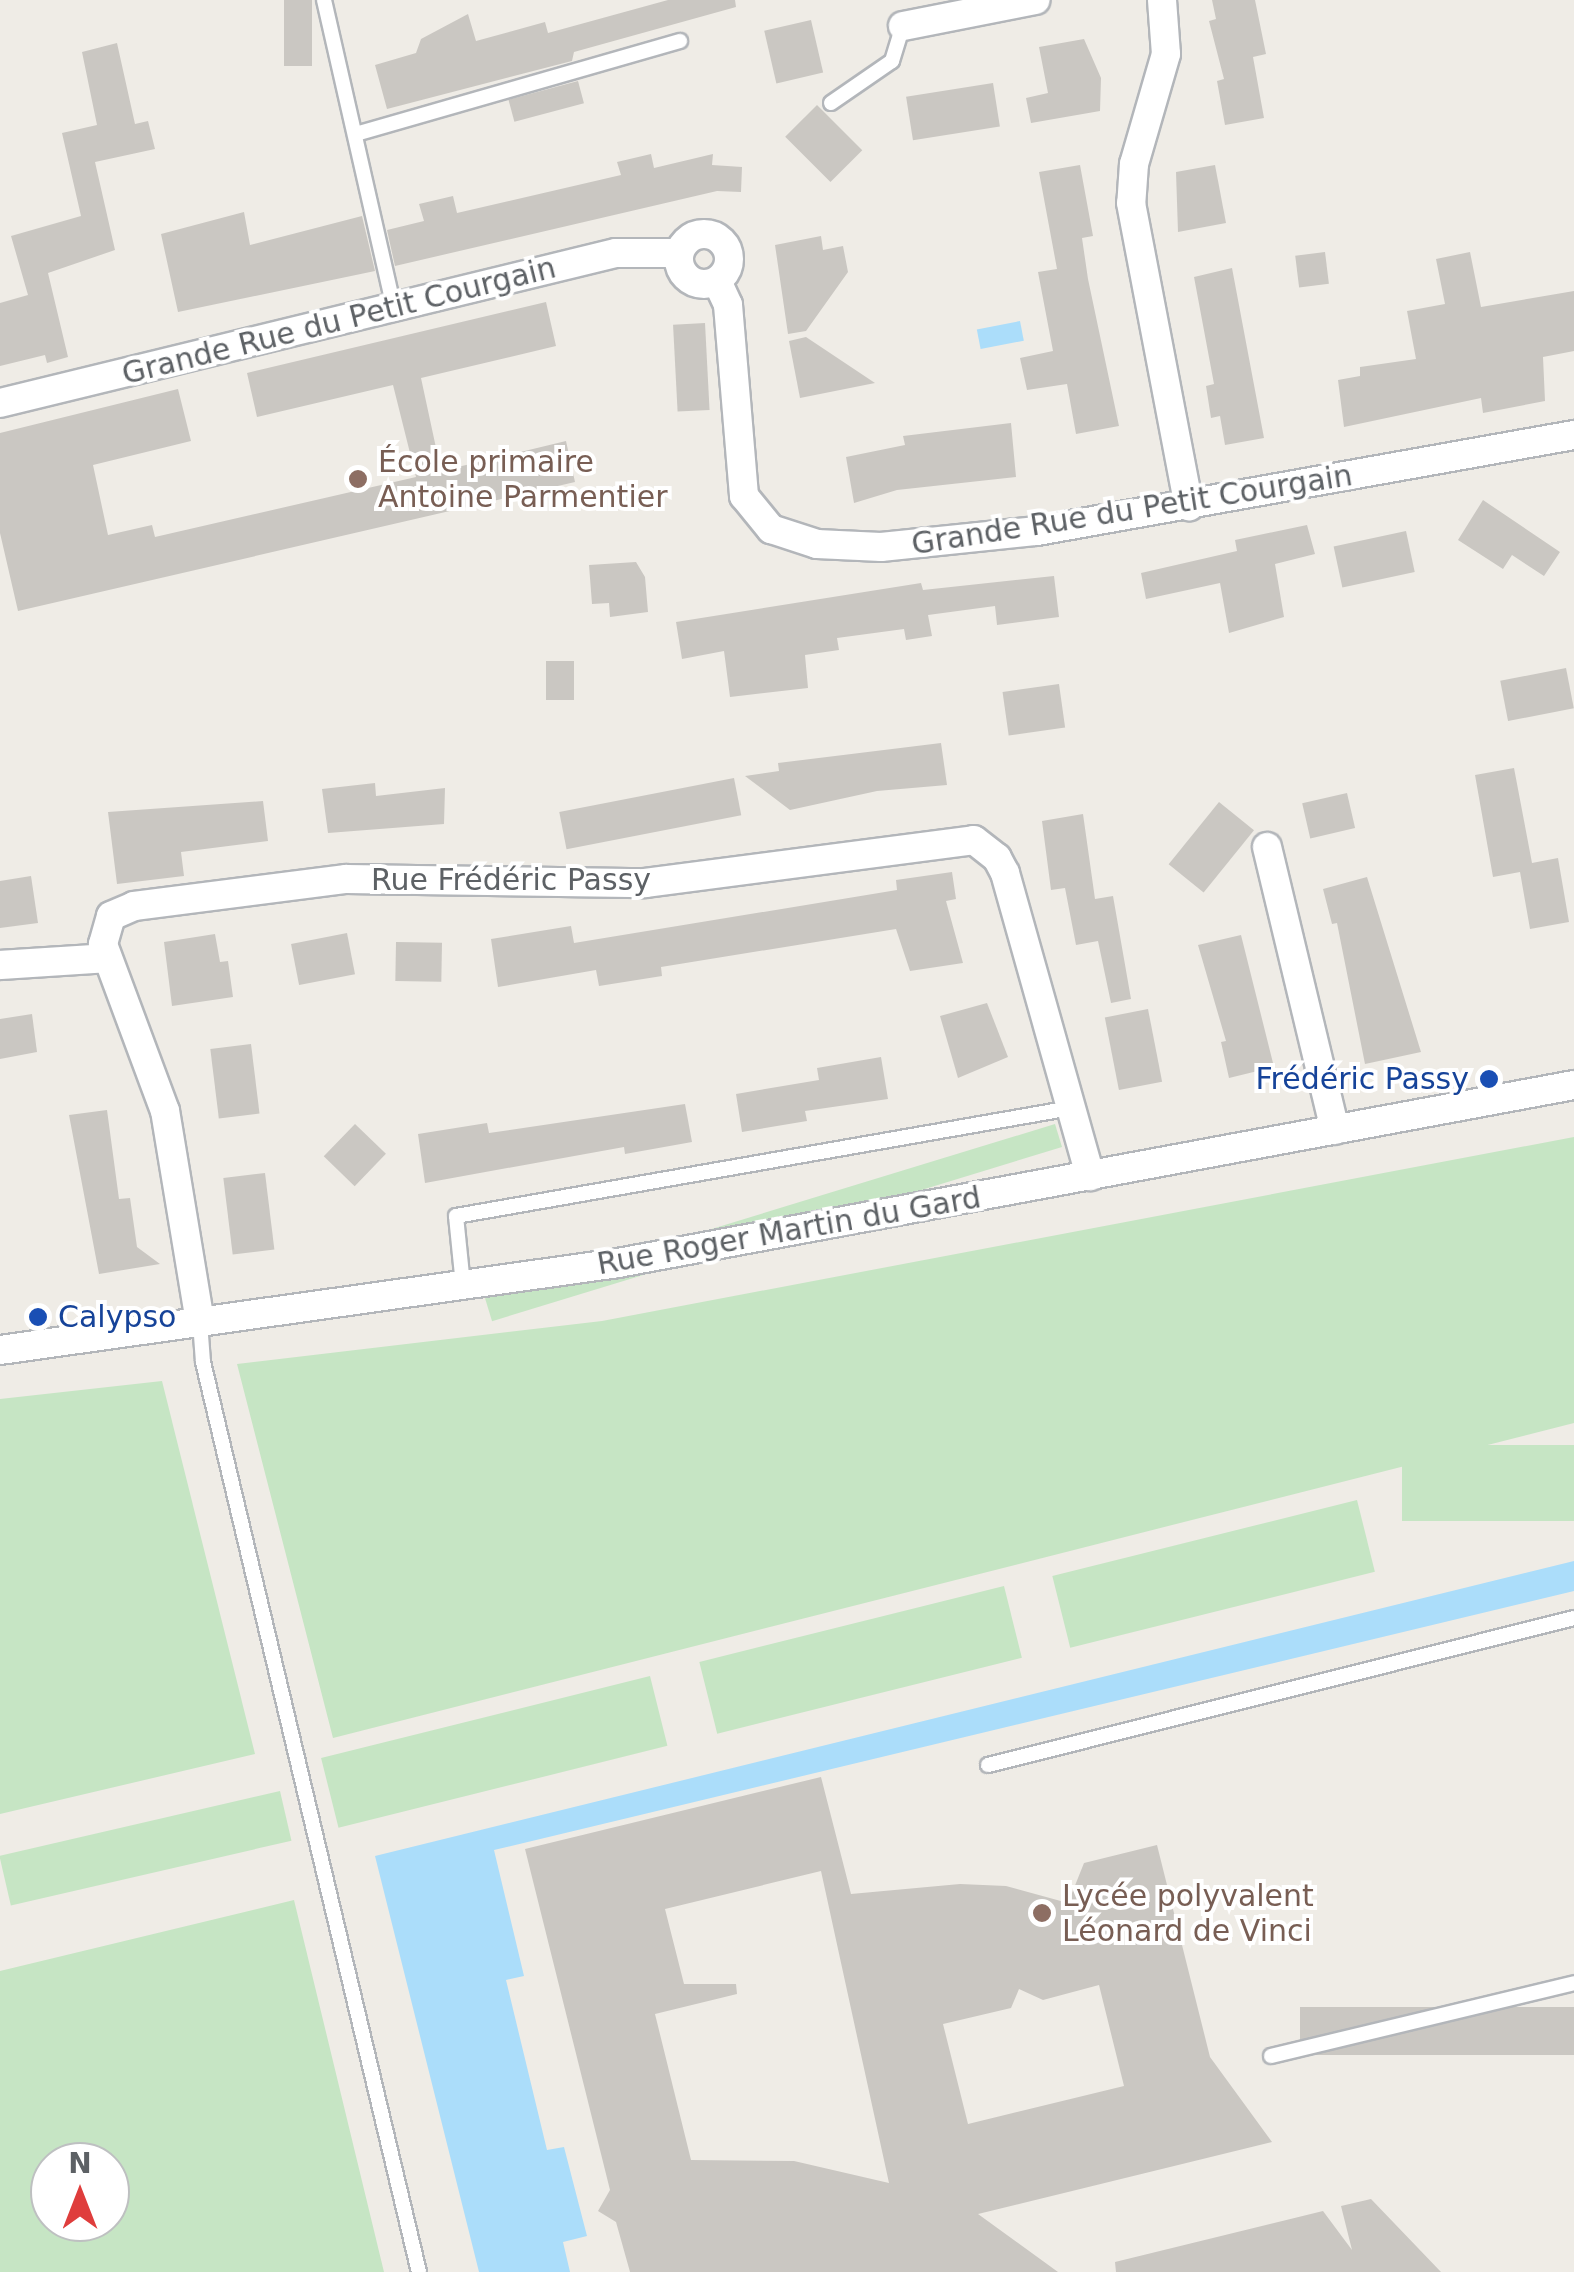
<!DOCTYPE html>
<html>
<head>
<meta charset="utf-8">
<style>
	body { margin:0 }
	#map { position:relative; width:1574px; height:2272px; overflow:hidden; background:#efece6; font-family:"DejaVu Sans",sans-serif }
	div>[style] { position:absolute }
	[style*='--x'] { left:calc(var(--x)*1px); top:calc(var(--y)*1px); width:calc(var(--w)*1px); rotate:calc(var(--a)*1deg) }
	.green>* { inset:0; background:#c6e5c4; transform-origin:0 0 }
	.water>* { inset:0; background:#abddfa; transform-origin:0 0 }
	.building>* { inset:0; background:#cac7c2; transform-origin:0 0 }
	.roads { filter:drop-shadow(2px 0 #b3b6ba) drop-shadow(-2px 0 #b3b6ba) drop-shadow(0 2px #b3b6ba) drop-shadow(0 -2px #b3b6ba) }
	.service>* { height:14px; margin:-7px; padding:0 7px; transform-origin:7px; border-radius:7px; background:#fff }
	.minor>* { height:28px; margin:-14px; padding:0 14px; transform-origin:14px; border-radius:14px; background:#fff }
	.minor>.ring { margin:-14px; padding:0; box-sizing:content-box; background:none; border:28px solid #fff; border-radius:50% }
	.dots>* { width:28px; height:28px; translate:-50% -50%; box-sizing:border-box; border:5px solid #fff; border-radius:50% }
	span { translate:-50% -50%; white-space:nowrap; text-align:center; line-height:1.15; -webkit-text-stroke:8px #fff; paint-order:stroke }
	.street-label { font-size:30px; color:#5d6165 }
	.education-label { font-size:30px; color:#785e54 }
	.left { translate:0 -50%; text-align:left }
	.transit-label { font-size:30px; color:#164399 }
	.right { translate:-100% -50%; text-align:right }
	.north { position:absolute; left:30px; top:2142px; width:100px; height:100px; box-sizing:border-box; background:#fff; border:2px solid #bec0c1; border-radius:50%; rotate:0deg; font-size:28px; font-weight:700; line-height:40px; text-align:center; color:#5d6165 }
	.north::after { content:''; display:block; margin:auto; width:35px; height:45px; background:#df3d3c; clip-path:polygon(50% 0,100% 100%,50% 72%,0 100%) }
</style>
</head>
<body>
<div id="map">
	<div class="green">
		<div style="left:1055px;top:1124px;width:24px;height:596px;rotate:73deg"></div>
		<div style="clip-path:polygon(1574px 1137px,1574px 1423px,333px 1738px,237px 1364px,602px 1321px)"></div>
		<div style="clip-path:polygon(162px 1381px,255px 1754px,0 1814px,0 1399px)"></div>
		<div style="left:1574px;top:1445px;width:76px;height:172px;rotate:90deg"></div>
		<div style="left:1357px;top:1500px;width:74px;height:314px;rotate:76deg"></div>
		<div style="left:1004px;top:1586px;width:74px;height:314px;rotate:76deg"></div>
		<div style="left:650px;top:1676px;width:72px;height:339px;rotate:76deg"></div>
		<div style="left:280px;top:1791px;width:51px;height:288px;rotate:77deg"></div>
		<div style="clip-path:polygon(evenodd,294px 1900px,384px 2272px,0 2272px,0 1971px,294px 1900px,50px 2162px,110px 2162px,110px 2222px,50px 2222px,50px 2162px)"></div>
	</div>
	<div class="water">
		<div style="left:1020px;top:321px;width:20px;height:44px;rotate:79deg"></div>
		<div style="clip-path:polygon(1574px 1561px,1574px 1591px,494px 1850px,524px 1976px,506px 1980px,547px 2150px,564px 2147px,587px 2236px,563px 2242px,570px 2272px,479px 2272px,375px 1856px)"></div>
	</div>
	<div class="building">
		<div style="left:284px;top:0;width:28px;height:66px"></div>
		<div style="clip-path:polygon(668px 0,735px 0,736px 7px,574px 52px,572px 61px,387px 109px,375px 65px,416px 53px,421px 39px,468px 14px,476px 41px,545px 22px,548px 33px)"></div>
		<div style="clip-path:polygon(1212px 0,1255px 0,1266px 54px,1253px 57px,1264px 118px,1225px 125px,1217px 81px,1224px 79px,1209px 21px,1216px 19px)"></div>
		<div style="left:811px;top:20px;width:54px;height:48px;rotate:77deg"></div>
		<div style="clip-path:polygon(1084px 39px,1101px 78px,1100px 111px,1031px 123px,1026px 98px,1048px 93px,1039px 47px)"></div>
		<div style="clip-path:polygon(117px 43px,135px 124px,148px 121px,155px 149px,95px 162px,115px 250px,48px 273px,68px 357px,47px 363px,45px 355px,0 366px,0 303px,28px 295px,11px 236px,81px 216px,62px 133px,97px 125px,82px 52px)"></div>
		<div style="left:578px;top:81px;width:23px;height:72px;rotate:75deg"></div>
		<div style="left:993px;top:83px;width:44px;height:88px;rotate:81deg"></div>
		<div style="left:817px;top:105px;width:64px;height:45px;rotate:45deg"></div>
		<div style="clip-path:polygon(651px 154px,654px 168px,713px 154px,712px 165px,742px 167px,741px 192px,717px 191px,395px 266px,387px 230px,424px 221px,419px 204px,453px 196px,457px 213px,621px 175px,617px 162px)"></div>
		<div style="clip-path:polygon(1080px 165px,1093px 236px,1082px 238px,1088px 279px,1119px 426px,1076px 434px,1067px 384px,1027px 390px,1020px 358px,1053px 351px,1038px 272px,1057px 269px,1039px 172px)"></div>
		<div style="clip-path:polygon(1215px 165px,1226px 223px,1178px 232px,1176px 172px)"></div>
		<div style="clip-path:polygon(244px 212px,250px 245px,362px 216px,375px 271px,178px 312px,161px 234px)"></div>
		<div style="clip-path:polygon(821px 236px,823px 250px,843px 246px,848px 272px,806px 331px,788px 334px,775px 245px)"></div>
		<div style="left:1325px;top:252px;width:32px;height:30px;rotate:83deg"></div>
		<div style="clip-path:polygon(1470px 252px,1481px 307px,1574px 291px,1574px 351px,1543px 357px,1545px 401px,1483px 413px,1481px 398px,1344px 427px,1338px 380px,1360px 376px,1360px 367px,1416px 359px,1407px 311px,1445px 304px,1436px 259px)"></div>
		<div style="clip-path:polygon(1232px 268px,1264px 438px,1225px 445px,1220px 416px,1211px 418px,1206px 386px,1214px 384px,1194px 277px)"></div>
		<div style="clip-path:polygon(546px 302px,556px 346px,421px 378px,441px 471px,566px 441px,575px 482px,18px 611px,0 533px,0 433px,178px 389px,191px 441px,93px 465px,108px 535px,152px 525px,155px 537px,416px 477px,393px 385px,257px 417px,247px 373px)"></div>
		<div style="left:705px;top:323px;width:87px;height:32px;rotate:87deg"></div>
		<div style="clip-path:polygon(806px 337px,875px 383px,800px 398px,789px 341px)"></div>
		<div style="clip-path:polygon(1011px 423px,1016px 477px,897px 490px,854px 503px,846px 457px,905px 445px,903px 436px)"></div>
		<div style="clip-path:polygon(1483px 500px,1560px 552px,1544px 576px,1512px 555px,1503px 569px,1458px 540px)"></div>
		<div style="clip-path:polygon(1307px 525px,1315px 554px,1275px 564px,1284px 617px,1229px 633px,1220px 583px,1146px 599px,1141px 573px,1237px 551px,1235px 540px)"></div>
		<div style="left:1406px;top:531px;width:42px;height:74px;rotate:78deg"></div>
		<div style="clip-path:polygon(636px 562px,645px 577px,648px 612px,610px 617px,609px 603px,592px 604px,589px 565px)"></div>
		<div style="clip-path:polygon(1054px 576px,1059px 617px,997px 625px,995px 606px,928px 615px,932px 636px,906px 640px,904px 629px,837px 638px,839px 650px,805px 655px,808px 688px,730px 697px,724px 651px,682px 659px,676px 622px,921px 583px,923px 590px)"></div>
		<div style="left:546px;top:661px;width:28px;height:39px"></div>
		<div style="left:1566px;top:668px;width:41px;height:67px;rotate:79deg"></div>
		<div style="left:1059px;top:684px;width:44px;height:57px;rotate:82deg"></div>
		<div style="clip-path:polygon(941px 743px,947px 785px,877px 791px,790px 810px,745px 776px,779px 771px,778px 763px)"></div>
		<div style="clip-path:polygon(1514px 768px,1532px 863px,1558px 858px,1569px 922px,1530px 929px,1520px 872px,1493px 877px,1475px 775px)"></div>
		<div style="left:734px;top:778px;width:38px;height:178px;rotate:79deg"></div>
		<div style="clip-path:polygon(375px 783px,376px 796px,445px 788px,444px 824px,328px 833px,322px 789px)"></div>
		<div style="left:1347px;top:793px;width:36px;height:46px;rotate:77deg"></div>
		<div style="clip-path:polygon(263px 801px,268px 841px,181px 852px,184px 876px,117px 884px,108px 812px)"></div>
		<div style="left:1219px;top:802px;width:45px;height:80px;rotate:39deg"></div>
		<div style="clip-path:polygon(1083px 814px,1095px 899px,1113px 896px,1131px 999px,1111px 1003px,1098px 941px,1076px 945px,1065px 888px,1051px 890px,1042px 821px)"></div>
		<div style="clip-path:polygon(952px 872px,956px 899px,946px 901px,963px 963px,910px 971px,896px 929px,661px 967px,662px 976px,599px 986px,596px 970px,498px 987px,491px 939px,571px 926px,574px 943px,897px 890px,896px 880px)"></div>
		<div style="clip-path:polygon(31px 876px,38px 923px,0 928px,0 881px)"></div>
		<div style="clip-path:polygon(1367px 877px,1421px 1052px,1365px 1064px,1337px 923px,1332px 924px,1323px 889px)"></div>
		<div style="left:347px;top:933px;width:42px;height:57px;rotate:79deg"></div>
		<div style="clip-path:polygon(215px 934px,220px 962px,228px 961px,233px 997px,172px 1006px,164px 942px)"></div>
		<div style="clip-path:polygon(1241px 935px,1274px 1067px,1229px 1078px,1221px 1042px,1226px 1041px,1198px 945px)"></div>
		<div style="left:396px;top:942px;width:46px;height:39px;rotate:1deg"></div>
		<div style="clip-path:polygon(987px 1003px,1008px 1057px,958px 1078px,940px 1016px)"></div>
		<div style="left:1148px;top:1009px;width:74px;height:44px;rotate:79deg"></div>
		<div style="clip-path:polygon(32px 1014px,37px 1052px,0 1059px,0 1019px)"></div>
		<div style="left:251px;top:1044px;width:70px;height:41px;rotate:83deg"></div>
		<div style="clip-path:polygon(881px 1057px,888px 1099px,805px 1111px,807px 1121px,742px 1132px,736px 1094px,819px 1080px,817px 1068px)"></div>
		<div style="clip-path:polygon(685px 1104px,692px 1142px,625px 1154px,624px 1147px,425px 1183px,418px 1134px,487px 1123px,489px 1133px)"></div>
		<div style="clip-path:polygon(107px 1110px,119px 1199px,130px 1198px,137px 1247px,160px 1264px,99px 1274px,69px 1115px)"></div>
		<div style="left:355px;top:1124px;width:43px;height:45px;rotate:44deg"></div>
		<div style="left:265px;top:1173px;width:77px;height:42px;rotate:83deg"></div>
		<div style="clip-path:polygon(evenodd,821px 1777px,851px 1894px,960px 1884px,1006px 1886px,1068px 1903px,1084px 1863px,1157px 1845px,1210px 2057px,1272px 2142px,978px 2214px,1058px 2272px,630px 2272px,616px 2222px,598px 2211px,610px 2190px,525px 1849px,821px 1777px,821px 1871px,889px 2183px,794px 2161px,691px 2160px,655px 2014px,737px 1994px,736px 1984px,684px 1984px,665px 1909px,821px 1871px,821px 1777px,1099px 1985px,1124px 2086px,968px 2124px,943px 2024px,1011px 2008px,1019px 1989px,1043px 2000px,1099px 1985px)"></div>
		<div style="left:1574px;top:2007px;width:48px;height:274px;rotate:90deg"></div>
		<div style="clip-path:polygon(1371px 2199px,1441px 2272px,1116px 2272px,1115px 2262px,1323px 2211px,1352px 2250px,1341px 2206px)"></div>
	</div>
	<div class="roads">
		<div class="service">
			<div style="--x:324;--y:0;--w:316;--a:77.2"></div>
			<div style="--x:831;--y:103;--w:74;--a:-34.5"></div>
			<div style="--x:892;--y:61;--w:37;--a:-73"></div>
			<div style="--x:359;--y:133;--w:334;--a:-16"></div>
			<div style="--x:463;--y:1285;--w:69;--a:-95.8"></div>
			<div style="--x:456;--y:1216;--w:624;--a:-9.96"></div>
			<div style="--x:200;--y:1322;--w:40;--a:85.7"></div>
			<div style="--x:203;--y:1362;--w:935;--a:76.65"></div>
			<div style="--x:988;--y:1765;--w:604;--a:-14.08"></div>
			<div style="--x:1271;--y:2056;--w:312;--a:-13.5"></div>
		</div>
		<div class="minor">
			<div style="--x:1162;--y:0;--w:54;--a:85.8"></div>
			<div style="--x:1166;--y:54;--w:115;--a:106.2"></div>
			<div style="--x:1134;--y:164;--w:39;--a:94"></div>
			<div style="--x:1131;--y:203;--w:309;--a:79.2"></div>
			<div style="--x:903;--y:26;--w:135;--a:-11.1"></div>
			<div class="ring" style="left:679px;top:234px;width:22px;height:22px"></div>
			<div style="--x:717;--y:281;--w:26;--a:65"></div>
			<div style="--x:728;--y:305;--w:192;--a:85.2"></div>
			<div style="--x:744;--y:496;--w:43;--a:50.7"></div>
			<div style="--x:771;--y:529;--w:48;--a:18.1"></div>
			<div style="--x:817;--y:544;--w:64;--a:2.7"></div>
			<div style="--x:881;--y:547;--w:157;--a:-5.9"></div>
			<div style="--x:1037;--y:531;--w:546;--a:-10.14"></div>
			<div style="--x:0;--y:403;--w:634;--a:-13.69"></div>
			<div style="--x:616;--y:253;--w:63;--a:0"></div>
			<div style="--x:1267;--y:847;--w:291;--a:76.5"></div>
			<div style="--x:0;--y:965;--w:107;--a:-3.7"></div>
			<div style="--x:200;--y:1322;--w:214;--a:-99.4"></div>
			<div style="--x:165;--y:1111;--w:178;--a:-110.4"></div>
			<div style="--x:103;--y:944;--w:29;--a:-74"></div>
			<div style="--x:111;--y:916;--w:25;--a:-23"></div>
			<div style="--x:134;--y:906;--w:214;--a:-7.3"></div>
			<div style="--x:346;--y:879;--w:299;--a:0.8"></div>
			<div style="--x:645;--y:883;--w:332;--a:-7.4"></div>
			<div style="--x:974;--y:840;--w:29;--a:38"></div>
			<div style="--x:997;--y:858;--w:17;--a:62"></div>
			<div style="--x:1005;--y:873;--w:315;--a:74.3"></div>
			<div style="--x:0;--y:1350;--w:624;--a:-8.01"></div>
			<div style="--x:618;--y:1263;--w:972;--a:-10.55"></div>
		</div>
	</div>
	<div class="dots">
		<div style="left:358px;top:479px;background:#8d6e63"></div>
		<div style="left:1489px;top:1079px;background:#1a4fb4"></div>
		<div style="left:38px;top:1317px;background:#1a4fb4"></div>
		<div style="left:1042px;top:1913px;background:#8d6e63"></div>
	</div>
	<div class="street-label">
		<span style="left:339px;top:321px;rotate:-14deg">Grande Rue du Petit Courgain</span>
		<span style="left:1132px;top:510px;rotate:-9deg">Grande Rue du Petit Courgain</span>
		<span style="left:511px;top:880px">Rue Frédéric Passy</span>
		<span style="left:789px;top:1231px;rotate:-10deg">Rue Roger Martin du Gard</span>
	</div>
	<div class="education-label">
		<span class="left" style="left:378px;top:479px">École primaire<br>Antoine Parmentier</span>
		<span class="left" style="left:1062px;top:1913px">Lycée polyvalent<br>Léonard de Vinci</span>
	</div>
	<div class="transit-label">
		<span class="right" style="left:1469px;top:1079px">Frédéric Passy</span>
		<span class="left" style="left:58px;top:1317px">Calypso</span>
	</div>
	<div class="north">N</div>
</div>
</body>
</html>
